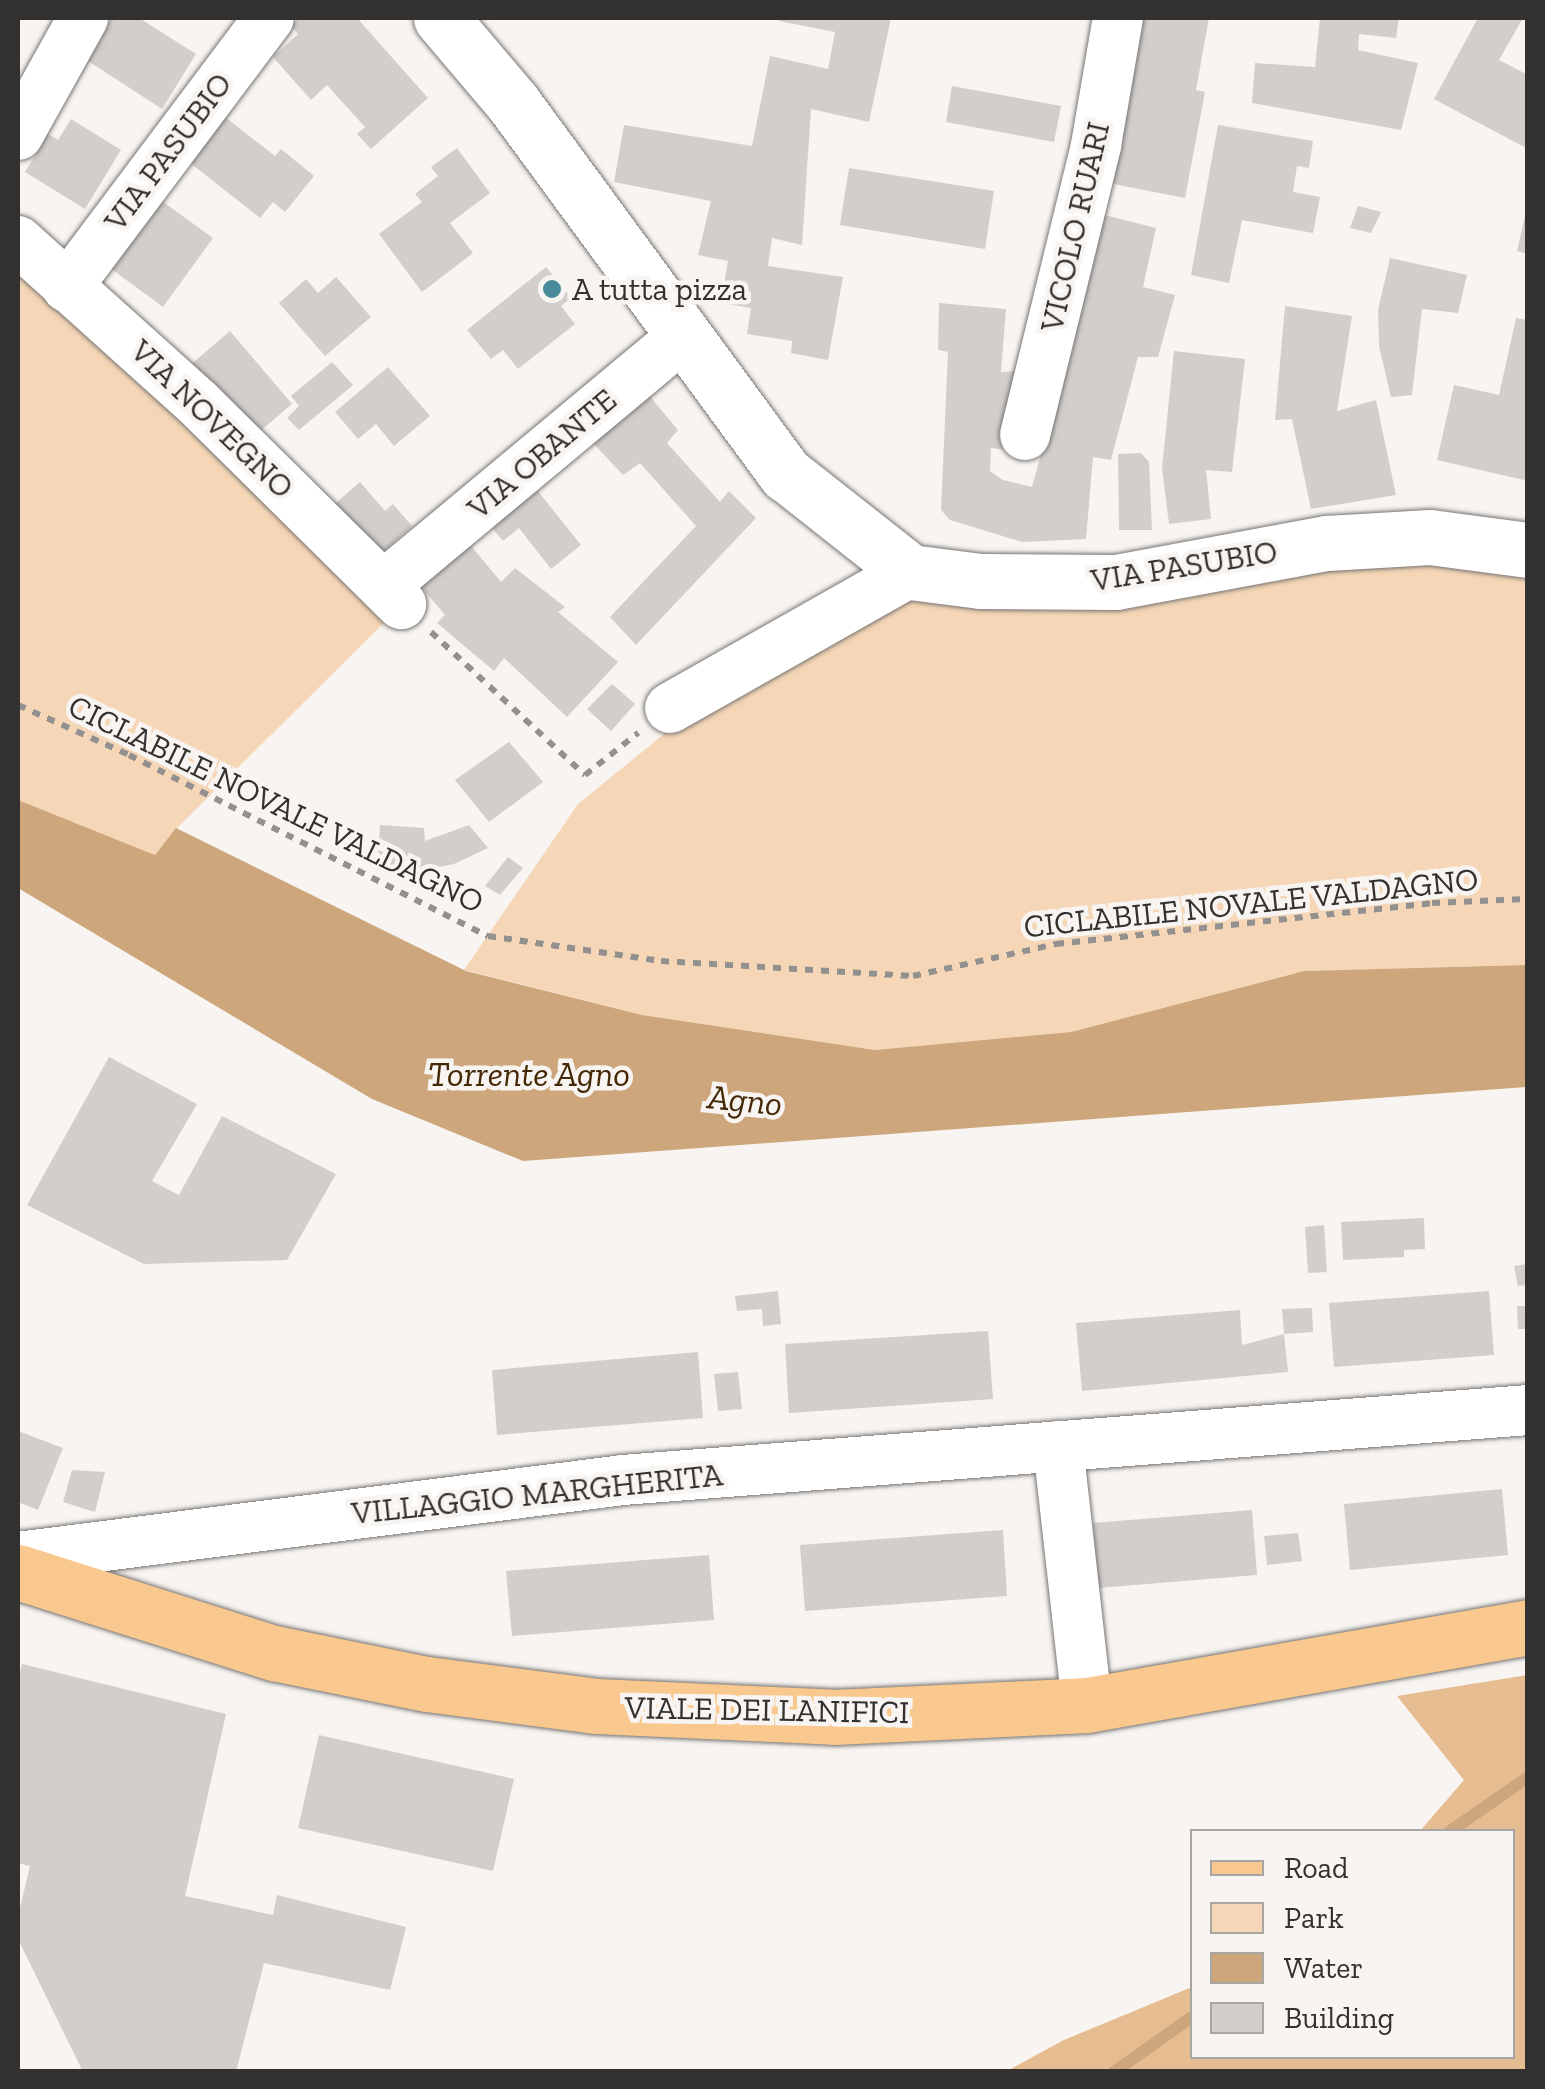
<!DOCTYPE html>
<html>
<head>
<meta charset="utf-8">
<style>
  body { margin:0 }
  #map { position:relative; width:1545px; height:2089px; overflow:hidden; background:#f7f4f1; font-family:"Zilla Slab",serif }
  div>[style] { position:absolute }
  .green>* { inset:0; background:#f5d6b6 }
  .forest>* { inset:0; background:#e6bc91 }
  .water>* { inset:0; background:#cea67b }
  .stream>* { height:12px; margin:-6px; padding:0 6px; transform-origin:6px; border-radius:6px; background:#cea67b }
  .building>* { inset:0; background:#d1cecc }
  .path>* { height:6px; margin-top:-3px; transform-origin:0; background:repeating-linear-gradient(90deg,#93918f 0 8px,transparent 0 16px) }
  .roads { filter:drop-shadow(0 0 2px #787573) drop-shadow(0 0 2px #787573) }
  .street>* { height:50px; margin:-25px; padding:0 25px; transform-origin:25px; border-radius:25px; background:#fff }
  .secondary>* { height:55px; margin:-27.5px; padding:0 27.5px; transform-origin:27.5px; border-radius:27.5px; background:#fff }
  .primary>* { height:55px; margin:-27.5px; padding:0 27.5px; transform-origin:27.5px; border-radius:27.5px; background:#f8c88e }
  .dots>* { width:28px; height:28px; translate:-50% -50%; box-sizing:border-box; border:5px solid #f7f4f1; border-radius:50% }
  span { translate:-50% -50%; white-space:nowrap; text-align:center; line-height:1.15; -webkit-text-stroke:9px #f7f4f1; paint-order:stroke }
  .street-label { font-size:32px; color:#323130 }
  .poi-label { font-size:32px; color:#323130 }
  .left { translate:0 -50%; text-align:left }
  .water-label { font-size:35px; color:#452906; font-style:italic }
  .frame { position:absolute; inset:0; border:20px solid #323130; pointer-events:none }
  .legend { position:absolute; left:1190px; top:1829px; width:325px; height:230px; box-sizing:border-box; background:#f7f4f1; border:2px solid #a8a6a4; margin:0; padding:12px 18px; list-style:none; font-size:30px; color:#323130 }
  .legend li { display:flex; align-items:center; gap:20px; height:50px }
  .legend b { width:50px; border:2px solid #a8a6a4 }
</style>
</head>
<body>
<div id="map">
  <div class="green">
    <div style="clip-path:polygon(18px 233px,395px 612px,177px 828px,155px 855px,18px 800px)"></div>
    <div style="clip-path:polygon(893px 548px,1008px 584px,1527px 550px,1527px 965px,1304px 971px,1071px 1032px,875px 1050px,642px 1015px,464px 970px,578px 804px)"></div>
  </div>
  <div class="forest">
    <div style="clip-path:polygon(1527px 1675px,1527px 2071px,1007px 2071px,1064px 2040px,1192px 1987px,1192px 2056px,1512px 2056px,1512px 1832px,1420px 1831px,1464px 1780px,1397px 1696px)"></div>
  </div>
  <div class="water">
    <div style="clip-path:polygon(18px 800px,155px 855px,176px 828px,466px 971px,642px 1015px,875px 1050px,1071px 1032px,1304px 971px,1527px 965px,1527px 1087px,523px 1161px,372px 1099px,18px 888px)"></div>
  </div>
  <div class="stream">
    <div style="left:1449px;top:1832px;width:96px;rotate:-34.8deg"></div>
    <div style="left:1114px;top:2072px;width:95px;rotate:-35.2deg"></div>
  </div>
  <div class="building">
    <div style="clip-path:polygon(112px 18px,139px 18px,196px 54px,162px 109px,85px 59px)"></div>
    <div style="clip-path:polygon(300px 18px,357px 18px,428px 98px,371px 149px,357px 134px,365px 127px,327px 85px,311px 100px,273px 57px,298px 34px,291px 26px)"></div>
    <div style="clip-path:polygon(779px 18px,891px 18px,869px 122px,811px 109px,802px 245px,772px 238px,768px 266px,843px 277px,828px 360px,791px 353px,792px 341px,747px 334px,751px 308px,721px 303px,728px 261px,698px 255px,711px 201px,614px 182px,624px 125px,752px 146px,770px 56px,828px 69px,835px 32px,779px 21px)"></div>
    <div style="clip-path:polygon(1133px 18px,1209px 18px,1196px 90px,1205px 92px,1185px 198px,1103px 182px)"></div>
    <div style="clip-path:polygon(1320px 18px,1399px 18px,1396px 38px,1359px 34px,1358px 50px,1418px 63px,1401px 130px,1252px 103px,1255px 63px,1315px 67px)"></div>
    <div style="clip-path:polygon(1478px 18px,1523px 18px,1499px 60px,1528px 75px,1528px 149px,1434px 99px)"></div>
    <div style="clip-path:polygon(952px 86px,1061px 106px,1054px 142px,946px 122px)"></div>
    <div style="clip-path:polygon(225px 117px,275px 156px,281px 149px,314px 176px,285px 212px,273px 202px,260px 218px,189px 162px)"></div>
    <div style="clip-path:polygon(71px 119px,121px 150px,85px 209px,25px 172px,48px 134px,58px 140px)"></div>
    <div style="clip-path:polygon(1218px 125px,1313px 141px,1309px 168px,1297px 166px,1293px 192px,1320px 197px,1313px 233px,1242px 220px,1229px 283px,1191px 275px)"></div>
    <div style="clip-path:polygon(457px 148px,490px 193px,450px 223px,473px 253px,422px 292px,379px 234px,422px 202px,415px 194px,438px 176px,431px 167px)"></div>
    <div style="clip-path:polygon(849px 168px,994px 191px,985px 249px,840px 225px)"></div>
    <div style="clip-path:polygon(159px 199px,213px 238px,163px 307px,110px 268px)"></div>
    <div style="clip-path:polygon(1358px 206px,1381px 212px,1371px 233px,1350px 228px)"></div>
    <div style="clip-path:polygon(1526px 211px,1528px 211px,1528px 254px,1517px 251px)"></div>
    <div style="clip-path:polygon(1097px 213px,1156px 228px,1143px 287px,1175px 295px,1158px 357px,1138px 357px,1111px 460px,1093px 457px,1086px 539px,1022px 542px,950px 520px,941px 510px,948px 352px,938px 350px,939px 303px,1006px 309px,1001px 372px,1018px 371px,1015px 451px,991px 448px,990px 471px,1003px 480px,1032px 487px,1082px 304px)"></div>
    <div style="clip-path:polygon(1390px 258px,1467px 275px,1458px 313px,1422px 309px,1412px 395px,1391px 397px,1379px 346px,1378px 310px)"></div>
    <div style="clip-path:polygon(546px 267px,571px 298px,561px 306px,575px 324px,518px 369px,503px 350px,491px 359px,467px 330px)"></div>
    <div style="clip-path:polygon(336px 277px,371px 317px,325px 356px,279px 303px,306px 279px,318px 293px)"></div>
    <div style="clip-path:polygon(1285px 306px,1352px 316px,1337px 411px,1376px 400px,1396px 495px,1311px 509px,1292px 419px,1275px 420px)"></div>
    <div style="clip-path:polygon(1516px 318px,1528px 320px,1528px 481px,1437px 460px,1454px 385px,1499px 395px)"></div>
    <div style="clip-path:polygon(230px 331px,292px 404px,251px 439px,188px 367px)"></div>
    <div style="clip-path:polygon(1174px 351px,1245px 359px,1232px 472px,1206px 470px,1211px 519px,1169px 524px,1162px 468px)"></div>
    <div style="clip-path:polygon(332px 362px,353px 385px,299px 430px,287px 418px,299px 406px,291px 396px)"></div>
    <div style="clip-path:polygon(388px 367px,430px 416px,394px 446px,376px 424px,358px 439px,335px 412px)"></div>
    <div style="clip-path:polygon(637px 381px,678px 430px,667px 443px,720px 502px,729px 491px,756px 518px,636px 645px,610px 617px,696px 526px,640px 463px,623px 475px,579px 428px)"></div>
    <div style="clip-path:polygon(1141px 453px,1149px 462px,1152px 530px,1119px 530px,1118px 454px)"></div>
    <div style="clip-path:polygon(529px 480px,581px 545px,551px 569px,519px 528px,503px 541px,483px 517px)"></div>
    <div style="clip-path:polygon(360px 482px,385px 511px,393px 504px,412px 526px,374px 560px,330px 508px)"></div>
    <div style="clip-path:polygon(463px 536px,501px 582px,515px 568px,565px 607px,558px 612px,618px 662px,567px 717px,504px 658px,494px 671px,437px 623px,445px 615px,412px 576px)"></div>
    <div style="clip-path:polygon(612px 684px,635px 704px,611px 731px,587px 709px)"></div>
    <div style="clip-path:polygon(509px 742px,543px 782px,489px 822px,455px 780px)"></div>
    <div style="clip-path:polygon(380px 825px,424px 828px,425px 841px,469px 825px,488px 848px,454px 864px,423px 870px,377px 871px)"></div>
    <div style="clip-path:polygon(508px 857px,523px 868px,500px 895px,485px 886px)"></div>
    <div style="clip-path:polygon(109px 1057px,197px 1104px,152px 1181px,179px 1195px,222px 1116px,336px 1174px,287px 1260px,144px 1264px,27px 1205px)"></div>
    <div style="clip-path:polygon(1424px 1218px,1425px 1249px,1404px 1250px,1404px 1257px,1343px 1260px,1341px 1222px)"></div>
    <div style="clip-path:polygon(1324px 1225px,1327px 1272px,1308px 1273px,1305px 1227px)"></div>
    <div style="clip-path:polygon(1528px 1264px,1528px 1285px,1518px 1286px,1514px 1266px)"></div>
    <div style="clip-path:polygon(778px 1291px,781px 1324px,763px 1326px,762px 1309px,737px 1311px,735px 1296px)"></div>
    <div style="clip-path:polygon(1489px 1291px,1494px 1355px,1334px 1367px,1329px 1303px)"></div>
    <div style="clip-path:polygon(1517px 1306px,1528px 1306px,1528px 1329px,1518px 1329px)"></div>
    <div style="clip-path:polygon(1312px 1308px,1313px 1332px,1284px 1334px,1282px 1309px)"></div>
    <div style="clip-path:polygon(1240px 1310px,1242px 1345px,1284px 1334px,1288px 1372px,1082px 1391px,1076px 1323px)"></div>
    <div style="clip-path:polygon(988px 1331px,993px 1399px,789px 1413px,785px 1344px)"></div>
    <div style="clip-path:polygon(698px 1352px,703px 1418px,497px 1435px,492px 1370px)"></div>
    <div style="clip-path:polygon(738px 1372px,742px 1409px,718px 1411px,714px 1374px)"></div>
    <div style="clip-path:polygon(18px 1431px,63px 1448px,38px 1510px,18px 1502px)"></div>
    <div style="clip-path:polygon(72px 1470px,105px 1472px,95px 1512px,63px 1502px)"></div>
    <div style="clip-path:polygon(1502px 1489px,1508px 1555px,1350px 1570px,1344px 1504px)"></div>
    <div style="clip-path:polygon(1252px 1510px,1257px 1575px,1098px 1588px,1093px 1523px)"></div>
    <div style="clip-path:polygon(1003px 1530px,1007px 1596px,805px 1611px,800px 1545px)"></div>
    <div style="clip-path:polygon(1298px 1533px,1302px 1561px,1267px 1565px,1264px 1536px)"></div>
    <div style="clip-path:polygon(709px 1555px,714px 1620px,512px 1636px,506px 1571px)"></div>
    <div style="clip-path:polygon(22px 1664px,226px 1714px,185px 1896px,273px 1915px,277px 1895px,406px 1927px,390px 1990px,264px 1963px,236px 2072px,83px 2072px,18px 1939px,18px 1916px,30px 1866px,18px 1863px,18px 1681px)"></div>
    <div style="clip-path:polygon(319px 1735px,514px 1779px,493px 1871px,298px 1828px)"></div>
  </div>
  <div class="path">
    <div style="left:431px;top:632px;width:210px;rotate:42.9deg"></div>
    <div style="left:585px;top:775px;width:68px;rotate:-38.4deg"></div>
    <div style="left:18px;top:705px;width:122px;rotate:24.2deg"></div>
    <div style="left:129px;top:755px;width:402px;rotate:26.8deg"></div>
    <div style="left:488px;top:936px;width:175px;rotate:8.2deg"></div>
    <div style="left:661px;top:961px;width:252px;rotate:3.4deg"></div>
    <div style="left:913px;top:976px;width:147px;rotate:-12.6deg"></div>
    <div style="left:1056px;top:944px;width:378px;rotate:-6.2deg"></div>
    <div style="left:1432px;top:903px;width:96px;rotate:-2.4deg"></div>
  </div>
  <div class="roads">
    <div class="street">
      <div style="left:18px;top:135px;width:134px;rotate:-60.9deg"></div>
      <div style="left:18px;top:241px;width:242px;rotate:42deg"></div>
      <div style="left:198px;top:403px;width:286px;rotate:44.7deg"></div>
      <div style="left:67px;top:287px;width:336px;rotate:-53.1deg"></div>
      <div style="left:1025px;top:435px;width:299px;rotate:-76.2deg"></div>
      <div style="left:1096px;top:145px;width:129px;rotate:-80.2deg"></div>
      <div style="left:400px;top:572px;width:370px;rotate:-39.8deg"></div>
      <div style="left:670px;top:708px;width:276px;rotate:-29.5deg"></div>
      <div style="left:1058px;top:1446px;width:261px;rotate:83.6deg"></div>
      <div style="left:18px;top:1557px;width:610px;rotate:-7.25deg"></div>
      <div style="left:623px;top:1480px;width:908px;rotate:-4.42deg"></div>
    </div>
    <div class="secondary">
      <div style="left:441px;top:18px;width:111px;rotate:49.7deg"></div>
      <div style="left:513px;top:103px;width:461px;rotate:53.7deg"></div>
      <div style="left:786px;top:474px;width:158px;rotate:38.3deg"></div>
      <div style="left:910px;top:572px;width:71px;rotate:7.3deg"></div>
      <div style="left:980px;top:581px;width:136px;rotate:0.4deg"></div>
      <div style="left:1116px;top:582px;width:215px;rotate:-10.5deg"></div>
      <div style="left:1327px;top:543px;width:103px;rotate:-3.3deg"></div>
      <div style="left:1430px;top:537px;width:99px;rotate:7.6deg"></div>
    </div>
    <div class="primary">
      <div style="left:18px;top:1572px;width:269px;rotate:17.6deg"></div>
      <div style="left:274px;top:1653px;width:156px;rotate:11.5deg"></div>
      <div style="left:427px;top:1684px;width:170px;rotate:7.4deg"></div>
      <div style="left:596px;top:1706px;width:238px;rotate:2.6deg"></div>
      <div style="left:834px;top:1717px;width:253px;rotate:-2.7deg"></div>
      <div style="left:1087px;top:1705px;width:448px;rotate:-10deg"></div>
    </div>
  </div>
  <div class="dots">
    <div style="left:552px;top:289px;background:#488a9b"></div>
  </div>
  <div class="street-label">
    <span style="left:168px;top:152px;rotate:-53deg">VIA PASUBIO</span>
    <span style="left:1075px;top:227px;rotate:-77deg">VICOLO RUARI</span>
    <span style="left:212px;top:419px;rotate:44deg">VIA NOVEGNO</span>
    <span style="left:542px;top:454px;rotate:-40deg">VIA OBANTE</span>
    <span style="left:1184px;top:566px;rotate:-9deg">VIA PASUBIO</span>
    <span style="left:276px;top:804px;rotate:26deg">CICLABILE NOVALE VALDAGNO</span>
    <span style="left:1251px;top:903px;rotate:-6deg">CICLABILE NOVALE VALDAGNO</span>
    <span style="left:537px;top:1494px;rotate:-6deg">VILLAGGIO MARGHERITA</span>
    <span style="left:767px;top:1710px;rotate:1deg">VIALE DEI LANIFICI</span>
  </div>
  <div class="poi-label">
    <span class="left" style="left:572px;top:289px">A tutta pizza</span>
  </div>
  <div class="water-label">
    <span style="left:529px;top:1074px">Torrente Agno</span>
    <span style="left:745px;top:1100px;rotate:6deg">Agno</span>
  </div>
  <div class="frame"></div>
  <ul class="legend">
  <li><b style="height:12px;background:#f8c88e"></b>Road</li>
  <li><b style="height:28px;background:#f5d6b6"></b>Park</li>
  <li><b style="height:28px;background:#cea67b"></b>Water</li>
  <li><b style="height:28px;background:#d1cecc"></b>Building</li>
  </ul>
</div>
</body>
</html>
